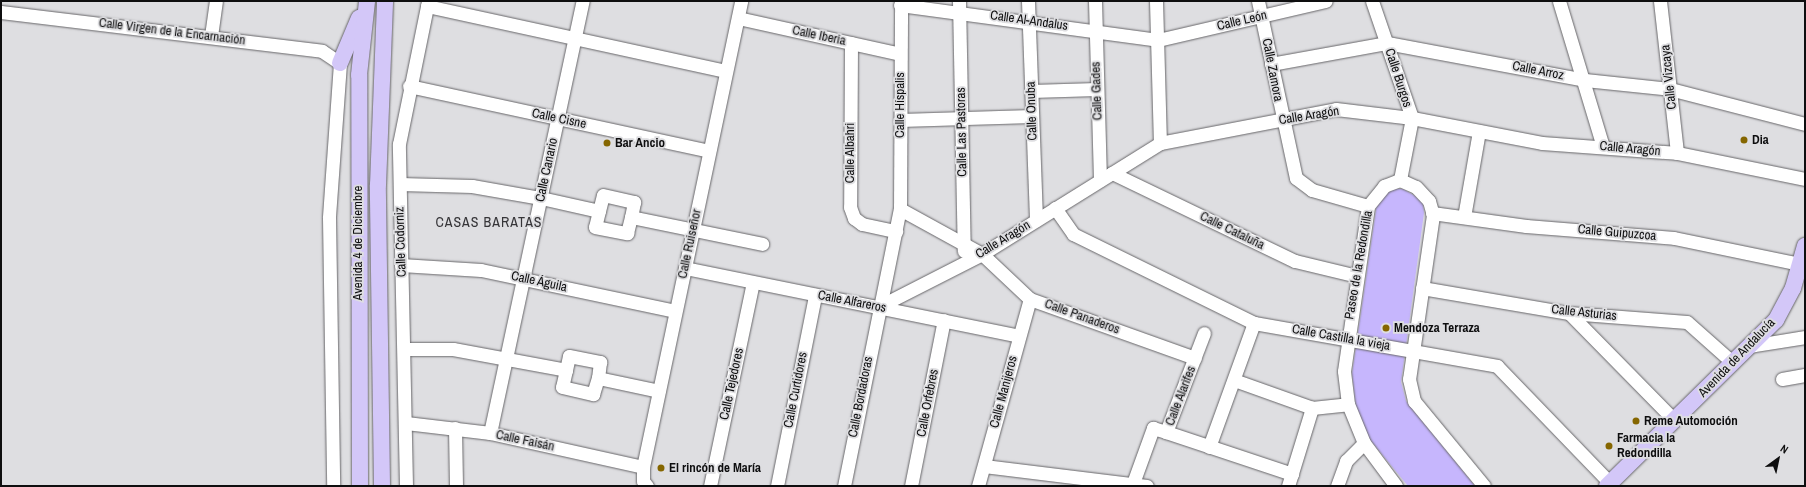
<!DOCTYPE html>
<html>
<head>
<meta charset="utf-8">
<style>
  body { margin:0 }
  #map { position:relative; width:1806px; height:487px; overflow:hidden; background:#dedee1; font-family:"Archivo Narrow",sans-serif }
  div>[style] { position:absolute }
  .green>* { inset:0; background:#c6b6fd }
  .roads { filter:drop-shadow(0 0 1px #676669) drop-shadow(0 0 1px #676669) }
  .minor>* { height:13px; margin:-6.5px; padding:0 6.5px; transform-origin:6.5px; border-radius:6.5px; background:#fff }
  .major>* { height:16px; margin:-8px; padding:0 8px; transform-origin:8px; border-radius:8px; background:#d3c7f8 }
  .dots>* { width:11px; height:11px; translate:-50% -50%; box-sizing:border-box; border:2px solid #dedee1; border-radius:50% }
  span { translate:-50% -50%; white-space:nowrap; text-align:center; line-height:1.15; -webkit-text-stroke:3.5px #dedee1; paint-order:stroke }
  .street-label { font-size:13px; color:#0e0e0f }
  .poi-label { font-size:13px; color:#0e0e0f; font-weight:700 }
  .left { translate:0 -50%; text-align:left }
  .neighbourhood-label { font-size:14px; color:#363538; letter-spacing:1px }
  .frame { position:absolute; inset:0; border:2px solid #0e0e0f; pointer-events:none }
  .north { position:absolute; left:1758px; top:439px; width:40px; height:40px; -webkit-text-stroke:3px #dedee1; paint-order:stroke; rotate:33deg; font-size:11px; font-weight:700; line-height:16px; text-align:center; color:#0e0e0f }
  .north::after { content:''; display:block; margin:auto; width:14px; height:18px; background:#0e0e0f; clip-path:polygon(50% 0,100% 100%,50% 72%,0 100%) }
</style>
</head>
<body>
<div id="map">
  <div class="green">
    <div style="clip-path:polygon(1391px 189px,1403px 189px,1415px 196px,1423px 204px,1424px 213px,1401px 382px,1406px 401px,1475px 486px,1408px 486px,1366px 435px,1356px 407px,1352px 374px,1377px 203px)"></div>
  </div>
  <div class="roads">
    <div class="minor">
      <div style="left:959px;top:1px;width:250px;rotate:88.9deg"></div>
      <div style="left:1028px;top:1px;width:219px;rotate:87.9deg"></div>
      <div style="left:1095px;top:1px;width:179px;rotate:88.4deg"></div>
      <div style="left:1156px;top:1px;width:142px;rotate:88.4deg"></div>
      <div style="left:1258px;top:1px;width:181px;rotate:77.9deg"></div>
      <div style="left:1296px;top:178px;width:20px;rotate:37deg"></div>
      <div style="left:1312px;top:190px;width:58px;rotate:15.9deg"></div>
      <div style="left:1372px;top:1px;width:124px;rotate:71.1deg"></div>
      <div style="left:1412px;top:118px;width:63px;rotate:101deg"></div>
      <div style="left:1559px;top:1px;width:152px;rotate:73.2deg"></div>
      <div style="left:1660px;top:1px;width:153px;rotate:83.6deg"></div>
      <div style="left:900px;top:5px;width:260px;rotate:7.7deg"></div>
      <div style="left:1158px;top:40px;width:172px;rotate:-13.1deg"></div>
      <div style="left:427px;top:6px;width:305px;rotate:12.3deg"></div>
      <div style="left:1px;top:12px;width:323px;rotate:6.9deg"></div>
      <div style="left:322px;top:51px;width:22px;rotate:34deg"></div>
      <div style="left:340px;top:63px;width:155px;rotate:94.1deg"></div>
      <div style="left:329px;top:218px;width:268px;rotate:89.1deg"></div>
      <div style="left:738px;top:18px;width:166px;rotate:12.5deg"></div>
      <div style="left:211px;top:36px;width:35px;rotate:-82deg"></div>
      <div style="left:851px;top:43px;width:164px;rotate:90.3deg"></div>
      <div style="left:850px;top:207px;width:12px;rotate:70deg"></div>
      <div style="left:854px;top:218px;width:10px;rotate:37deg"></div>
      <div style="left:862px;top:224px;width:35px;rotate:12deg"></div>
      <div style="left:1271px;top:64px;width:118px;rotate:-10.3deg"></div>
      <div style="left:1387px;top:43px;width:201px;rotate:10.6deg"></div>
      <div style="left:1585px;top:80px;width:85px;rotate:6deg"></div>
      <div style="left:1670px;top:89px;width:139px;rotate:14.5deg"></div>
      <div style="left:409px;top:86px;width:307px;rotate:12.2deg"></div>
      <div style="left:1031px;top:91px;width:66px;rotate:-1.7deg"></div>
      <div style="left:900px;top:120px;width:132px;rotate:-1.7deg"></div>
      <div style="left:1112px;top:173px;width:203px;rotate:25.7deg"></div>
      <div style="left:1295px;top:261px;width:64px;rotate:13.6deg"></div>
      <div style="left:400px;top:184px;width:72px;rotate:1.6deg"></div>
      <div style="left:472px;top:186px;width:70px;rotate:9.9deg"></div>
      <div style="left:541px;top:198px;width:59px;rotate:12.6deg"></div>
      <div style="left:599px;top:211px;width:16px;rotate:104deg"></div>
      <div style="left:595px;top:227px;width:33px;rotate:11deg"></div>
      <div style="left:627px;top:233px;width:16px;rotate:-76deg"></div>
      <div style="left:1055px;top:208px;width:32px;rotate:55deg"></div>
      <div style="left:1073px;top:234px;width:202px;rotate:26.2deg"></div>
      <div style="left:1254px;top:323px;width:247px;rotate:10deg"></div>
      <div style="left:1497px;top:366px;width:163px;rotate:46deg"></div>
      <div style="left:900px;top:209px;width:94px;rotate:28.8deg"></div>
      <div style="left:982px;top:254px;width:66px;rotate:43.2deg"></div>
      <div style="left:1030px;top:299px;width:175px;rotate:19.7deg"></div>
      <div style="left:599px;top:211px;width:16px;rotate:-76deg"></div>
      <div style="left:603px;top:195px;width:32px;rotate:13deg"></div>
      <div style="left:634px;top:202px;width:15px;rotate:101deg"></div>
      <div style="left:631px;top:217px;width:134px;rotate:11.6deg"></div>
      <div style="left:1432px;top:213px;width:95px;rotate:7.9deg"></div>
      <div style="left:1526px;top:226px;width:148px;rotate:4.6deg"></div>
      <div style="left:1674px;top:238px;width:129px;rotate:11.7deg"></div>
      <div style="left:1464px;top:217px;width:87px;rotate:-80.1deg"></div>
      <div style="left:401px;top:265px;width:80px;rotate:3.6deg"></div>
      <div style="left:481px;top:270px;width:198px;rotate:11.9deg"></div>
      <div style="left:685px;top:268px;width:341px;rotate:11.5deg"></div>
      <div style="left:1422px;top:288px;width:149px;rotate:9.7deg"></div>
      <div style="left:1569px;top:313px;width:118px;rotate:4.4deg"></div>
      <div style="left:1687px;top:322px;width:60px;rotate:41.6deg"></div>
      <div style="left:878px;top:307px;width:117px;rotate:-27deg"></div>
      <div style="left:982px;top:254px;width:210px;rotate:-31.9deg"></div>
      <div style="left:1160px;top:143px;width:179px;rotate:-10.9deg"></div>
      <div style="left:1336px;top:109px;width:77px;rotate:6.8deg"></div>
      <div style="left:1412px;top:118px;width:132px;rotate:10.9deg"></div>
      <div style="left:1542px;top:143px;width:135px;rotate:4.2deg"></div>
      <div style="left:1677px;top:153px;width:131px;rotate:11.5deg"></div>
      <div style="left:1569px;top:313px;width:150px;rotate:45.5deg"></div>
      <div style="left:1749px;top:346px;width:57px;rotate:-9.1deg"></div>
      <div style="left:405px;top:349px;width:48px"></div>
      <div style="left:453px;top:349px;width:115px;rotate:10.5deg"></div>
      <div style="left:566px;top:370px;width:17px;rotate:103deg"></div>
      <div style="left:562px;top:387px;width:32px;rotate:13deg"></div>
      <div style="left:593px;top:394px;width:17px;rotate:-73deg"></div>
      <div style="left:566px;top:370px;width:14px;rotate:-78deg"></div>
      <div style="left:569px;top:356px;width:32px;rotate:11deg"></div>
      <div style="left:600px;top:362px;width:16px;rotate:97deg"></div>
      <div style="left:598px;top:378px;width:62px;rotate:12deg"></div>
      <div style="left:1782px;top:379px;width:23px;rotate:-10deg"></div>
      <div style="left:1234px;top:380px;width:83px;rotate:19.7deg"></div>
      <div style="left:1312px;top:408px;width:36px;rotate:-6deg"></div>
      <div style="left:406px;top:423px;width:85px;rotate:6.8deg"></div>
      <div style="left:490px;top:433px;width:157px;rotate:12.5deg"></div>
      <div style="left:455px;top:428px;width:58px;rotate:89deg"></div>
      <div style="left:1166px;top:432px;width:133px;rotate:18.4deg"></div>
      <div style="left:490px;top:433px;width:442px;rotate:-77.9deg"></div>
      <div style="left:1209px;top:447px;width:132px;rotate:-70.1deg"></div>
      <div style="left:984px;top:466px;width:164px;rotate:7deg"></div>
      <div style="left:406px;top:486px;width:342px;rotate:-91.2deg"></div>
      <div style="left:399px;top:144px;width:146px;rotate:-78.5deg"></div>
      <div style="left:647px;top:486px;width:6px;rotate:-129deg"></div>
      <div style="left:643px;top:481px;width:14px;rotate:-90deg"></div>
      <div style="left:643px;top:467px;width:476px;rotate:-78.1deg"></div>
      <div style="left:710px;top:486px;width:208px;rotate:-78.1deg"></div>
      <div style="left:777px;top:486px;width:195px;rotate:-78.7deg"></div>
      <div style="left:844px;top:486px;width:283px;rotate:-78.6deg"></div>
      <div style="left:900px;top:209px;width:208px;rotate:-89.7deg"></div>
      <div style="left:911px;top:486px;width:169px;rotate:-78.8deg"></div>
      <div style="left:978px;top:486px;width:194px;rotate:-74.5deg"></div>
      <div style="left:1132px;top:486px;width:62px;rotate:-70.1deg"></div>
      <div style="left:1153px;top:428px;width:14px;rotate:17deg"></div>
      <div style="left:1166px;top:432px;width:106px;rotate:-69deg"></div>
      <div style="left:1288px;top:486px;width:82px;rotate:-72.9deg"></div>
      <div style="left:1337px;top:486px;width:27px;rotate:-70deg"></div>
      <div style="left:1346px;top:461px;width:25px;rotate:-45deg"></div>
      <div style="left:1396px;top:486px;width:54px;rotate:-126.7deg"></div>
      <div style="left:1364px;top:443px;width:42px;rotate:-112.3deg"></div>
      <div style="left:1348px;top:404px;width:33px;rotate:-97deg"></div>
      <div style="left:1344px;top:371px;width:167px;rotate:-81.7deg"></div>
      <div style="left:1368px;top:206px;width:26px;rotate:-51deg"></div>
      <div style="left:1384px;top:186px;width:17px;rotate:-21deg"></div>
      <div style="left:1400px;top:180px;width:17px;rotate:24deg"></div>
      <div style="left:1416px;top:187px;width:19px;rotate:47deg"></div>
      <div style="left:1429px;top:201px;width:15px;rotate:74deg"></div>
      <div style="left:1433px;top:215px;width:166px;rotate:98.3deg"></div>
      <div style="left:1409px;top:379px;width:23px;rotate:77deg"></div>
      <div style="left:1414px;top:401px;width:110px;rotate:50.5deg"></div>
    </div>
    <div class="major">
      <div style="left:340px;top:63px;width:49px;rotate:-67.1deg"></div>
      <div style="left:360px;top:486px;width:411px;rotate:-90.1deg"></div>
      <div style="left:359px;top:75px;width:74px;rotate:-83.8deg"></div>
      <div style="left:382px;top:486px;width:301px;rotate:-90.8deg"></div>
      <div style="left:378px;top:185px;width:184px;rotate:-87.8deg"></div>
      <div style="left:1607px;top:486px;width:237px;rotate:-44.5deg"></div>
      <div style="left:1776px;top:320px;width:36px;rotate:-62deg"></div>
      <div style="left:1793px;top:288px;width:44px;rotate:-74.1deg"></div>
    </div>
  </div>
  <div class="dots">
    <div style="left:1744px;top:140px;background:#856600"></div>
    <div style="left:607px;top:143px;background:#856600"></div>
    <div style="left:1386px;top:328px;background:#856600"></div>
    <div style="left:1636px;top:421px;background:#856600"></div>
    <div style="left:1609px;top:446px;background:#856600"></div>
    <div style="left:661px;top:468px;background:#856600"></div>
  </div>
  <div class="street-label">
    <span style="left:1029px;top:21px;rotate:8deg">Calle Al-Andalus</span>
    <span style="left:1242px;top:21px;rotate:-13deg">Calle León</span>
    <span style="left:172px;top:32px;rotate:7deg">Calle Virgen de la Encarnación</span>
    <span style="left:819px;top:36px;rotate:12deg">Calle Iberia</span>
    <span style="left:1272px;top:70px;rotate:79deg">Calle Zamora</span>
    <span style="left:1538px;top:71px;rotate:11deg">Calle Arroz</span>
    <span style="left:1669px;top:77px;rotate:-96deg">Calle Vizcaya</span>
    <span style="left:1398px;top:78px;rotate:72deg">Calle Burgos</span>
    <span style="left:1097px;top:91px;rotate:-92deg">Calle Gades</span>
    <span style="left:900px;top:105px;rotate:-90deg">Calle Híspalis</span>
    <span style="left:1032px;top:111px;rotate:-92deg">Calle Onuba</span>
    <span style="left:1309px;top:116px;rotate:-9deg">Calle Aragón</span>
    <span style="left:559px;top:119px;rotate:12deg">Calle Cisne</span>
    <span style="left:962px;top:132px;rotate:-91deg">Calle Las Pastoras</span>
    <span style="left:1630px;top:149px;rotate:5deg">Calle Aragón</span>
    <span style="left:850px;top:153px;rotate:-90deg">Calle Albahri</span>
    <span style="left:547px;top:170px;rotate:-78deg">Calle Canario</span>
    <span style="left:1232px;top:231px;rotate:26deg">Calle Cataluña</span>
    <span style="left:1617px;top:233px;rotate:5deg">Calle Guipuzcoa</span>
    <span style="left:1003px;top:240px;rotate:-31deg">Calle Aragón</span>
    <span style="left:401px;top:242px;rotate:-92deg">Calle Codorniz</span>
    <span style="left:358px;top:243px;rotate:-90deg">Avenida 4 de Diciembre</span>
    <span style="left:690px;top:244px;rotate:-78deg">Calle Ruiseñor</span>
    <span style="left:1359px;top:265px;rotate:-80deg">Paseo de la Redondilla</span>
    <span style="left:539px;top:282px;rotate:12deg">Calle Águila</span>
    <span style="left:852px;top:302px;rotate:11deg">Calle Alfareros</span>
    <span style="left:1584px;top:313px;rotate:6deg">Calle Asturias</span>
    <span style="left:1082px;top:317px;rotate:20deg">Calle Panaderos</span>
    <span style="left:1341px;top:338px;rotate:10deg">Calle Castilla la vieja</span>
    <span style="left:1737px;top:358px;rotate:-46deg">Avenida de Andalucía</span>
    <span style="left:732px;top:384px;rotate:-78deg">Calle Tejedores</span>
    <span style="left:796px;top:390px;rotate:-79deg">Calle Curtidores</span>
    <span style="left:1004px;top:392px;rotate:-75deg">Calle Manijeros</span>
    <span style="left:1181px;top:396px;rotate:-69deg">Calle Alarifes</span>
    <span style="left:861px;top:397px;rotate:-79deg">Calle Bordadoras</span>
    <span style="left:928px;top:403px;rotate:-79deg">Calle Orfebres</span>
    <span style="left:525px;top:441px;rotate:12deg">Calle Faisán</span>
  </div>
  <div class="poi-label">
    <span class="left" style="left:1752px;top:140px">Dia</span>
    <span class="left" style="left:615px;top:143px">Bar Ancio</span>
    <span class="left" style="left:1394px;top:328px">Mendoza Terraza</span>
    <span class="left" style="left:1644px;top:421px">Reme Automoción</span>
    <span class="left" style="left:1617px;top:446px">Farmacia la<br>Redondilla</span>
    <span class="left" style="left:669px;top:468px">El rincón de María</span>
  </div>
  <div class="neighbourhood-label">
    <span style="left:489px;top:222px">CASAS BARATAS</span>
  </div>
  <div class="frame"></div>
  <div class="north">N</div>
</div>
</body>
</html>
